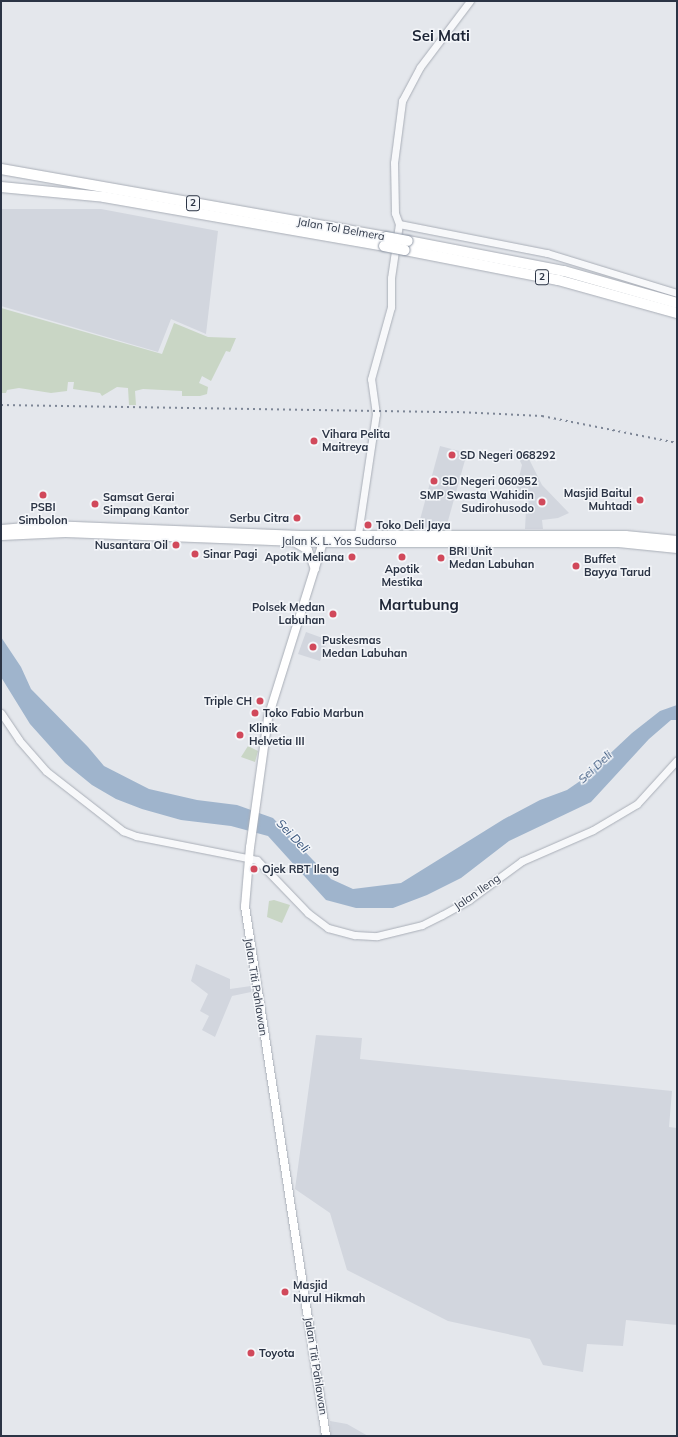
<!DOCTYPE html>
<html>
<head>
<meta charset="utf-8">
<style>
  body { margin:0 }
  #map { position:relative; width:678px; height:1437px; overflow:hidden; background:#e4e7ec; font-family:Mulish,sans-serif }
  div>[style] { position:absolute }
  .built>* { inset:0; background:#d2d6de }
  .green>* { inset:0; background:#c9d6c5 }
  .water>* { inset:0; background:#9fb4cc }
  .roads { filter:drop-shadow(0 0 1px #a9aeb7) drop-shadow(0 0 1px #a9aeb7) }
  .tertiary>* { height:7px; margin:-3.5px; padding:0 3.5px; transform-origin:3.5px; border-radius:3.5px; background:#f7f8fa }
  .primary>* { height:8px; margin:-4px; padding:0 4px; transform-origin:4px; border-radius:4px; background:#fff }
  .trunk>* { height:9px; margin:-4.5px; padding:0 4.5px; transform-origin:4.5px; border-radius:4.5px; background:#fff }
  .motorway>* { height:10px; margin:-5px; padding:0 5px; transform-origin:5px; border-radius:5px; background:#fff }
  .rail>* { height:1.5px; margin-top:-0.75px; transform-origin:0; background:repeating-linear-gradient(90deg,#7d8696 0 2px,transparent 0 6px) }
  .bridges { filter:drop-shadow(0 0 1px #8b94a3) drop-shadow(0 0 1px #8b94a3) }
  .motorway-bridge>* { height:10px; margin:-5px; padding:0 5px; transform-origin:5px; border-radius:5px; background:#fff }
  .dots>* { width:11px; height:11px; translate:-50% -50%; box-sizing:border-box; border:2px solid #f4f6f9; border-radius:50% }
  span { translate:-50% -50%; white-space:nowrap; text-align:center; line-height:1.15; -webkit-text-stroke:3px #f4f6f9; paint-order:stroke }
  .shield-label span { padding:1px 3px; background:#f4f6f9; border:1px solid; border-radius:3px; -webkit-text-stroke-width:0 }
  .shield-label { font-size:10px; color:#2b3445; font-weight:700 }
  .street-label { font-size:11px; color:#2b3445 }
  .poi-label { font-size:11px; color:#2b3445; font-weight:700 }
  .left { translate:0 -50%; text-align:left }
  .right { translate:-100% -50%; text-align:right }
  .water-label { font-size:12px; color:#34527a; font-style:italic }
  .district-label { font-size:15px; color:#1d2536; font-weight:700 }
  .frame { position:absolute; inset:0; border:2px solid #2b3445; pointer-events:none }
</style>
</head>
<body>
<div id="map">
  <div class="built">
    <div style="clip-path:polygon(1px 209px,101px 209px,218px 231px,206px 334px,171px 319px,158px 352px,1px 306px)"></div>
    <div style="clip-path:polygon(440px 446px,467px 453px,446px 528px,418px 527px)"></div>
    <div style="clip-path:polygon(526px 453px,542px 485px,569px 513px,558px 518px,542px 520px,543px 529px,525px 529px,527px 491px,516px 490px,522px 465px,518px 457px)"></div>
    <div style="clip-path:polygon(306px 632px,328px 640px,320px 661px,298px 654px)"></div>
    <div style="clip-path:polygon(196px 964px,230px 979px,230px 989px,251px 986px,251px 992px,232px 996px,215px 1037px,202px 1030px,209px 1016px,200px 1011px,208px 994px,191px 981px)"></div>
    <div style="clip-path:polygon(316px 1035px,362px 1038px,360px 1059px,672px 1091px,669px 1127px,677px 1128px,677px 1325px,626px 1320px,623px 1346px,587px 1344px,583px 1372px,543px 1365px,530px 1339px,448px 1321px,347px 1270px,330px 1213px,295px 1189px)"></div>
    <div style="clip-path:polygon(330px 1421px,347px 1424px,368px 1436px,331px 1436px)"></div>
  </div>
  <div class="green">
    <div style="clip-path:polygon(1px 308px,162px 354px,174px 323px,208px 337px,236px 338px,230px 352px,226px 351px,211px 381px,202px 376px,199px 383px,208px 387px,207px 394px,200px 396px,182px 396px,182px 391px,143px 389px,135px 391px,136px 405px,129px 405px,128px 388px,117px 387px,102px 396px,100px 393px,73px 389px,74px 382px,68px 382px,67px 391px,51px 393px,19px 388px,7px 390px,6px 393px,1px 393px)"></div>
    <div style="clip-path:polygon(248px 746px,258px 751px,255px 762px,241px 757px)"></div>
    <div style="clip-path:polygon(274px 900px,290px 905px,282px 923px,267px 917px,269px 901px)"></div>
  </div>
  <div class="water">
    <div style="clip-path:polygon(1px 637px,21px 667px,31px 689px,88px 747px,104px 766px,149px 789px,197px 800px,237px 805px,273px 818px,331px 879px,353px 889px,401px 883px,504px 819px,540px 800px,567px 790px,583px 779px,632px 733px,660px 711px,677px 705px,677px 720px,671px 720px,649px 739px,591px 802px,509px 841px,461px 878px,427px 895px,393px 908px,356px 908px,326px 900px,268px 836px,231px 826px,181px 820px,142px 809px,116px 799px,92px 785px,65px 763px,30px 724px,1px 677px)"></div>
  </div>
  <div class="roads">
    <div class="tertiary">
      <div style="left:399px;top:224px;width:151px;rotate:11.1deg"></div>
      <div style="left:547px;top:253px;width:136px;rotate:17.1deg"></div>
      <div style="left:358px;top:534px;width:121px;rotate:-81.5deg"></div>
      <div style="left:376px;top:414px;width:35px;rotate:-98deg"></div>
      <div style="left:371px;top:379px;width:75px;rotate:-74.5deg"></div>
      <div style="left:391px;top:307px;width:29px;rotate:-90deg"></div>
      <div style="left:391px;top:278px;width:55px;rotate:-81.6deg"></div>
      <div style="left:399px;top:224px;width:12px;rotate:-110deg"></div>
      <div style="left:395px;top:213px;width:50px;rotate:-91.1deg"></div>
      <div style="left:394px;top:163px;width:63px;rotate:-82.6deg"></div>
      <div style="left:402px;top:101px;width:38px;rotate:-62deg"></div>
      <div style="left:420px;top:67px;width:83px;rotate:-52.9deg"></div>
      <div style="left:1px;top:713px;width:32px;rotate:56deg"></div>
      <div style="left:19px;top:740px;width:41px;rotate:48.9deg"></div>
      <div style="left:46px;top:771px;width:98px;rotate:37.9deg"></div>
      <div style="left:123px;top:831px;width:14px;rotate:21deg"></div>
      <div style="left:136px;top:836px;width:123px;rotate:11.2deg"></div>
      <div style="left:257px;top:860px;width:74px;rotate:46.1deg"></div>
      <div style="left:308px;top:913px;width:25px;rotate:37deg"></div>
      <div style="left:328px;top:928px;width:28px;rotate:15deg"></div>
      <div style="left:355px;top:935px;width:22px;rotate:3deg"></div>
      <div style="left:377px;top:936px;width:46px;rotate:-13.7deg"></div>
      <div style="left:422px;top:925px;width:22px;rotate:-27deg"></div>
      <div style="left:442px;top:915px;width:31px;rotate:-29deg"></div>
      <div style="left:469px;top:900px;width:66px;rotate:-36.3deg"></div>
      <div style="left:522px;top:861px;width:77px;rotate:-23.6deg"></div>
      <div style="left:593px;top:830px;width:51px;rotate:-30.6deg"></div>
      <div style="left:637px;top:804px;width:59px;rotate:-47.7deg"></div>
    </div>
    <div class="primary">
      <div style="left:294px;top:542px;width:16px;rotate:30deg"></div>
      <div style="left:308px;top:550px;width:20px;rotate:70deg"></div>
      <div style="left:323px;top:542px;width:184px;rotate:107.4deg"></div>
      <div style="left:268px;top:718px;width:130px;rotate:97.9deg"></div>
      <div style="left:250px;top:847px;width:59px;rotate:94.8deg"></div>
      <div style="left:245px;top:906px;width:536px;rotate:81.31deg"></div>
    </div>
    <div class="trunk">
      <div style="left:1px;top:529px;width:48px;rotate:-4.8deg"></div>
      <div style="left:49px;top:525px;width:251px;rotate:2.3deg"></div>
      <div style="left:300px;top:535px;width:325px"></div>
      <div style="left:625px;top:535px;width:52px;rotate:5.5deg"></div>
      <div style="left:1px;top:535px;width:64px;rotate:-2.7deg"></div>
      <div style="left:65px;top:532px;width:258px;rotate:2.2deg"></div>
      <div style="left:323px;top:542px;width:295px"></div>
      <div style="left:618px;top:542px;width:59px;rotate:5.8deg"></div>
    </div>
    <div class="motorway">
      <div style="left:1px;top:169px;width:391px;rotate:10deg"></div>
      <div style="left:1px;top:187px;width:103px;rotate:5.5deg"></div>
      <div style="left:104px;top:197px;width:284px;rotate:9.9deg"></div>
      <div style="left:408px;top:241px;width:159px;rotate:10.9deg"></div>
      <div style="left:564px;top:271px;width:117px;rotate:15.8deg"></div>
      <div style="left:405px;top:250px;width:156px;rotate:11.1deg"></div>
      <div style="left:558px;top:280px;width:123px;rotate:15.5deg"></div>
    </div>
  </div>
  <div class="rail">
    <div style="left:1px;top:405px;width:456px;rotate:0.9deg"></div>
    <div style="left:457px;top:412px;width:85px;rotate:2.7deg"></div>
    <div style="left:542px;top:416px;width:138px;rotate:11.3deg"></div>
  </div>
  <div class="bridges">
    <div class="motorway-bridge">
      <div style="left:386px;top:237px;width:22px;rotate:10deg"></div>
      <div style="left:384px;top:246px;width:21px;rotate:11deg"></div>
    </div>
  </div>
  <div class="dots">
    <div style="left:314px;top:441px;background:#d1495b"></div>
    <div style="left:452px;top:455px;background:#d1495b"></div>
    <div style="left:434px;top:481px;background:#d1495b"></div>
    <div style="left:43px;top:495px;background:#d1495b"></div>
    <div style="left:640px;top:500px;background:#d1495b"></div>
    <div style="left:542px;top:502px;background:#d1495b"></div>
    <div style="left:95px;top:504px;background:#d1495b"></div>
    <div style="left:297px;top:518px;background:#d1495b"></div>
    <div style="left:368px;top:525px;background:#d1495b"></div>
    <div style="left:176px;top:545px;background:#d1495b"></div>
    <div style="left:195px;top:554px;background:#d1495b"></div>
    <div style="left:352px;top:557px;background:#d1495b"></div>
    <div style="left:402px;top:557px;background:#d1495b"></div>
    <div style="left:441px;top:558px;background:#d1495b"></div>
    <div style="left:576px;top:566px;background:#d1495b"></div>
    <div style="left:333px;top:614px;background:#d1495b"></div>
    <div style="left:313px;top:647px;background:#d1495b"></div>
    <div style="left:260px;top:701px;background:#d1495b"></div>
    <div style="left:255px;top:713px;background:#d1495b"></div>
    <div style="left:240px;top:735px;background:#d1495b"></div>
    <div style="left:254px;top:869px;background:#d1495b"></div>
    <div style="left:285px;top:1292px;background:#d1495b"></div>
    <div style="left:251px;top:1353px;background:#d1495b"></div>
  </div>
  <div class="shield-label">
    <span style="left:193px;top:203px">2</span>
    <span style="left:542px;top:277px">2</span>
  </div>
  <div class="street-label">
    <span style="left:341px;top:229px;rotate:10deg">Jalan Tol Belmera</span>
    <span style="left:339px;top:541px">Jalan K. L. Yos Sudarso</span>
    <span style="left:477px;top:892px;rotate:-35deg">Jalan Ileng</span>
    <span style="left:256px;top:987px;rotate:81deg">Jalan Titi Pahlawan</span>
    <span style="left:316px;top:1366px;rotate:81deg">Jalan Titi Pahlawan</span>
  </div>
  <div class="poi-label">
    <span class="left" style="left:322px;top:441px">Vihara Pelita<br>Maitreya</span>
    <span class="left" style="left:460px;top:455px">SD Negeri 068292</span>
    <span class="left" style="left:442px;top:481px">SD Negeri 060952</span>
    <span class="right" style="left:632px;top:500px">Masjid Baitul<br>Muhtadi</span>
    <span class="right" style="left:534px;top:502px">SMP Swasta Wahidin<br>Sudirohusodo</span>
    <span class="left" style="left:103px;top:504px">Samsat Gerai<br>Simpang Kantor</span>
    <span style="left:43px;top:514px">PSBI<br>Simbolon</span>
    <span class="right" style="left:289px;top:518px">Serbu Citra</span>
    <span class="left" style="left:376px;top:525px">Toko Deli Jaya</span>
    <span class="right" style="left:168px;top:545px">Nusantara Oil</span>
    <span class="left" style="left:449px;top:558px">BRI Unit<br>Medan Labuhan</span>
    <span class="left" style="left:203px;top:554px">Sinar Pagi</span>
    <span class="right" style="left:344px;top:557px">Apotik Meliana</span>
    <span class="left" style="left:584px;top:566px">Buffet<br>Bayya Tarud</span>
    <span style="left:402px;top:576px">Apotik<br>Mestika</span>
    <span class="right" style="left:325px;top:614px">Polsek Medan<br>Labuhan</span>
    <span class="left" style="left:322px;top:647px">Puskesmas<br>Medan Labuhan</span>
    <span class="right" style="left:252px;top:701px">Triple CH</span>
    <span class="left" style="left:263px;top:713px">Toko Fabio Marbun</span>
    <span class="left" style="left:249px;top:735px">Klinik<br>Helvetia III</span>
    <span class="left" style="left:262px;top:869px">Ojek RBT Ileng</span>
    <span class="left" style="left:293px;top:1292px">Masjid<br>Nurul Hikmah</span>
    <span class="left" style="left:259px;top:1353px">Toyota</span>
  </div>
  <div class="water-label">
    <span style="left:595px;top:767px;rotate:-43deg">Sei Deli</span>
    <span style="left:293px;top:836px;rotate:46deg">Sei Deli</span>
  </div>
  <div class="district-label">
    <span style="left:441px;top:36px">Sei Mati</span>
    <span style="left:419px;top:605px">Martubung</span>
  </div>
  <div class="frame"></div>
</div>
</body>
</html>
